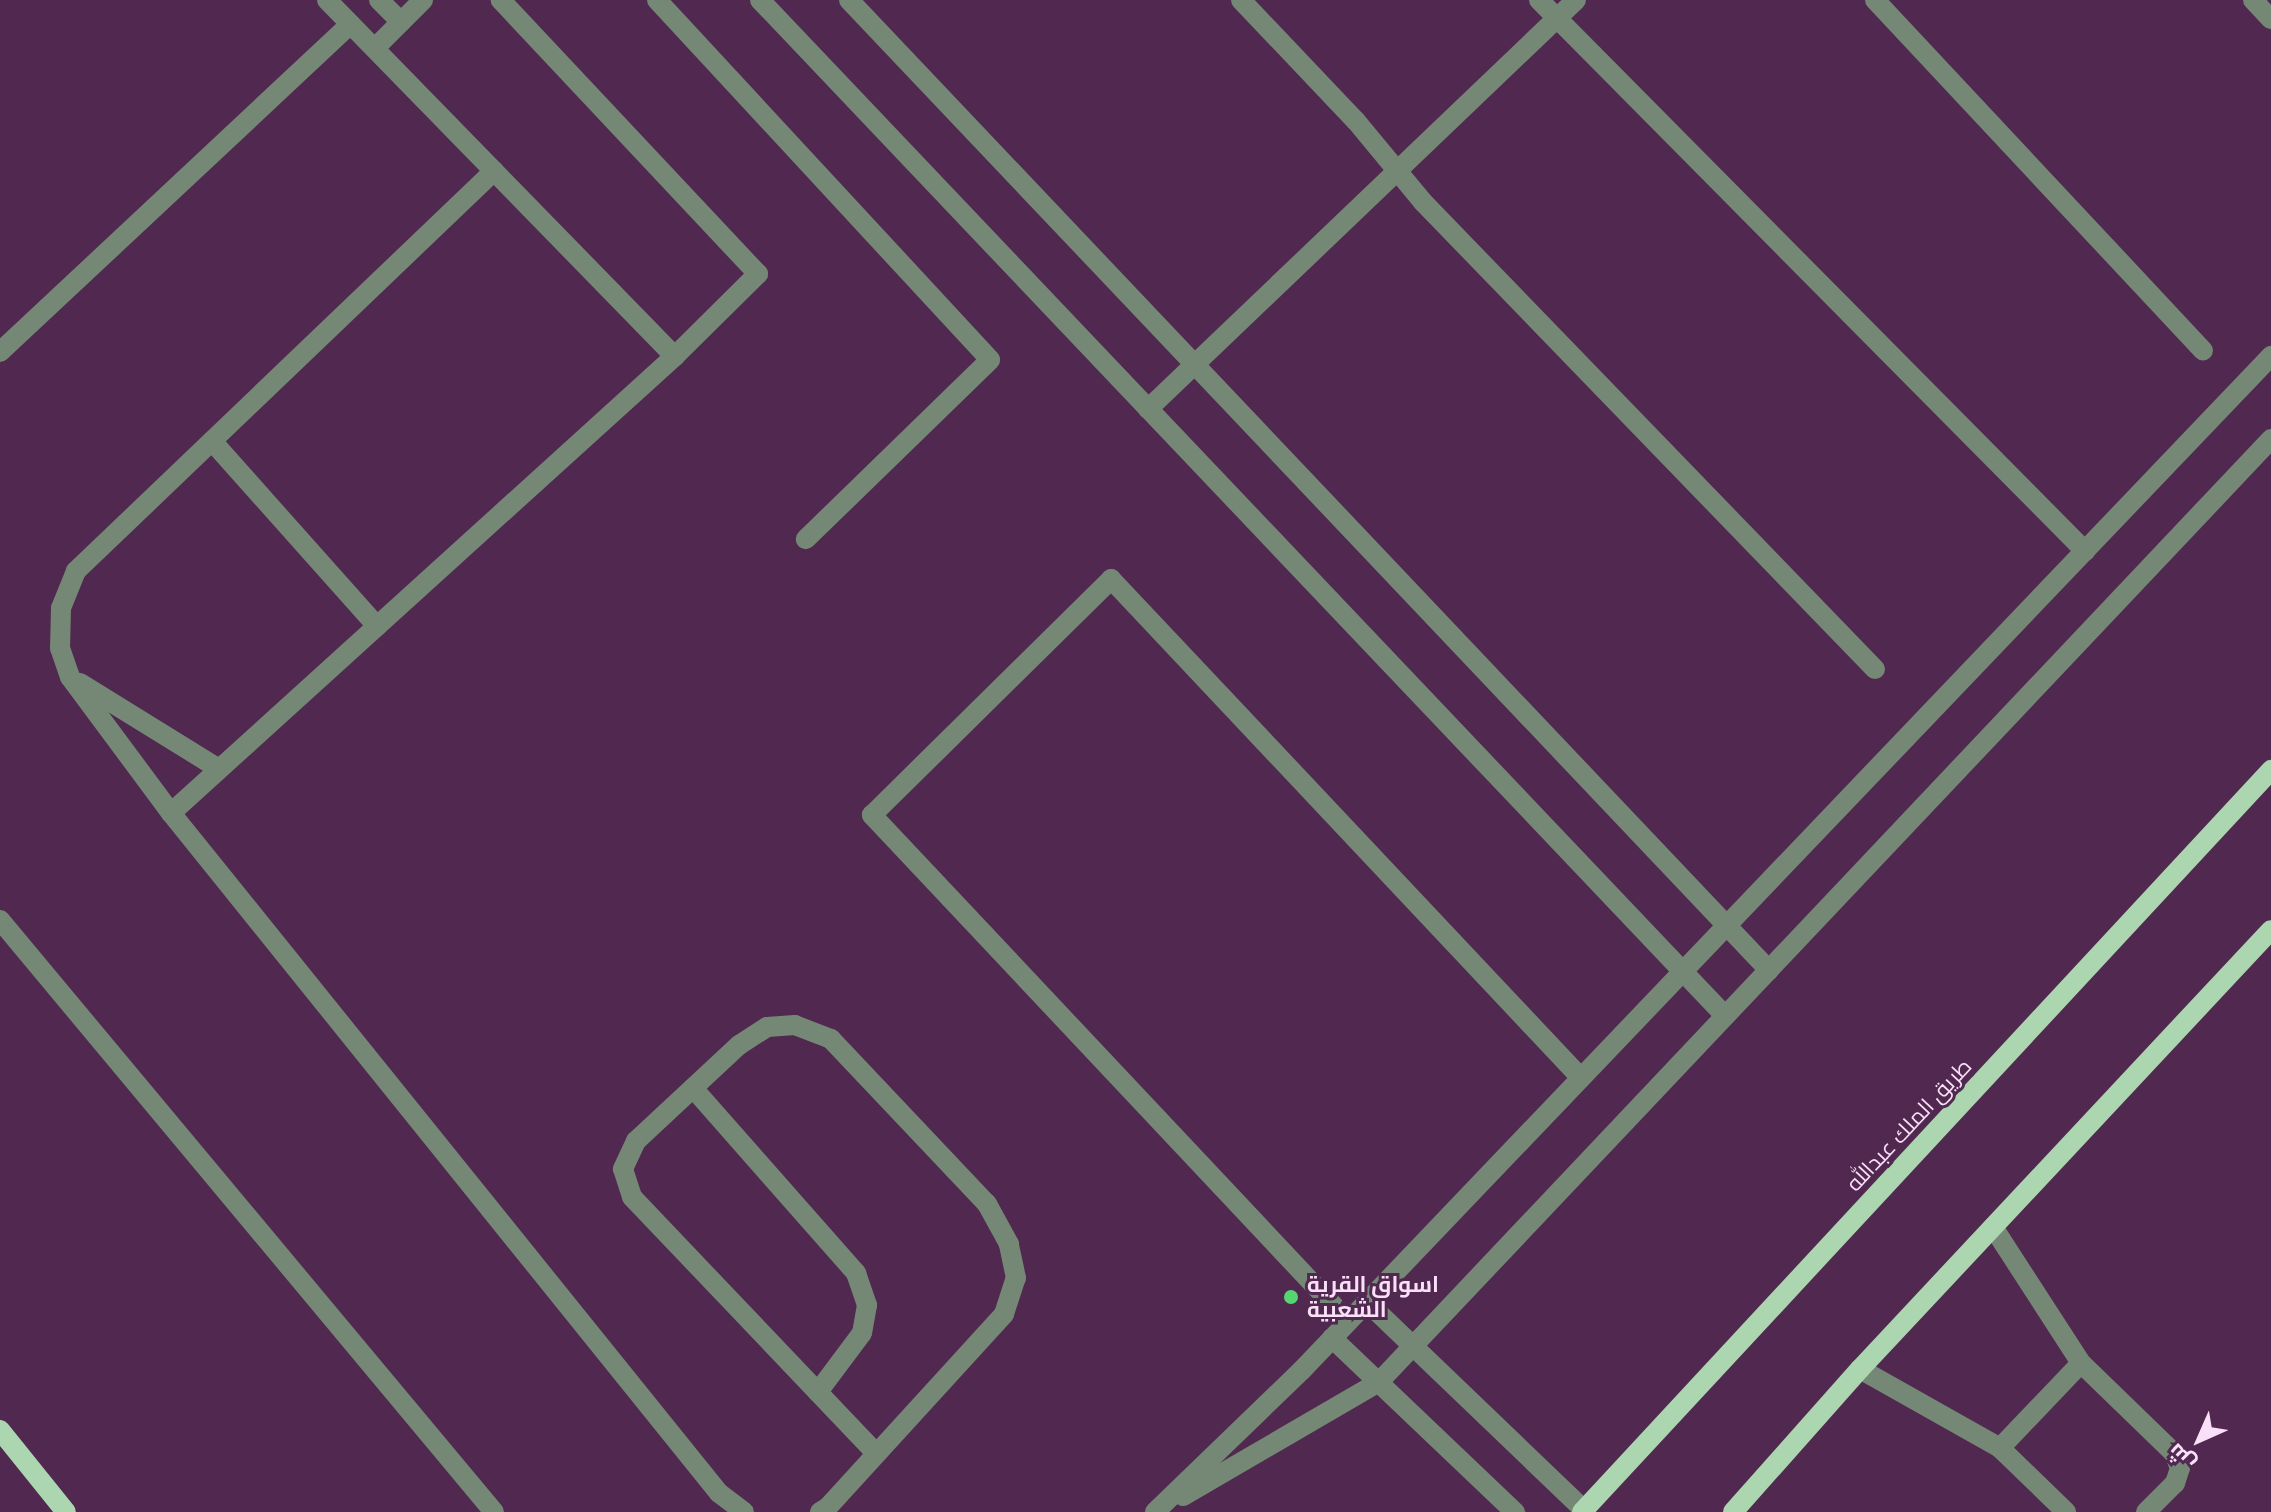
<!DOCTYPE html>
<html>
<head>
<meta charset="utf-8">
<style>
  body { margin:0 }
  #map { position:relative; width:2271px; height:1512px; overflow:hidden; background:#502850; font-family:Signika,Cairo,sans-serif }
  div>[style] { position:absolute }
  .minor>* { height:20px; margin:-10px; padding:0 10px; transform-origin:10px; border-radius:10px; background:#748875 }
  .major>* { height:20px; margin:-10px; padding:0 10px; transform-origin:10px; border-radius:10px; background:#abd6af }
  .dots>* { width:22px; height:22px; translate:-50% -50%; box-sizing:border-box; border:4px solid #502850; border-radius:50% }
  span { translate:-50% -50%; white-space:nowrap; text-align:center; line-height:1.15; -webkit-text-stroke:6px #502850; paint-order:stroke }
  .street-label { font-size:22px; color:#f9e0f8 }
  .poi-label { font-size:22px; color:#f9e0f8; font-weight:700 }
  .left { translate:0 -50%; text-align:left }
  .north { position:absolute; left:2159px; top:1400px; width:80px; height:80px; -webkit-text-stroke:6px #502850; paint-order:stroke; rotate:225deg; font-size:22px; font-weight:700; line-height:32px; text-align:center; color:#f9e0f8 }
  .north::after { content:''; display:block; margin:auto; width:28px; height:36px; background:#f9e0f8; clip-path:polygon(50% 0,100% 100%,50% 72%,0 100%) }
</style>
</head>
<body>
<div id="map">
  <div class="minor">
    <div style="left:327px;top:0;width:498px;rotate:45.7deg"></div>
    <div style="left:379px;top:0;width:31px;rotate:45deg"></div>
    <div style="left:657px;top:0;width:490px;rotate:47.2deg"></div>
    <div style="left:990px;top:360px;width:257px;rotate:135.8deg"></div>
    <div style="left:760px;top:0;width:1401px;rotate:46.47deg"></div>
    <div style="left:849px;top:0;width:1337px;rotate:46.52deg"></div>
    <div style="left:1241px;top:0;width:167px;rotate:46.5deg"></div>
    <div style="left:1356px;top:121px;width:105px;rotate:50.4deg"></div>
    <div style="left:1423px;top:202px;width:650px;rotate:45.94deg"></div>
    <div style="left:1539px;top:0;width:776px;rotate:45.26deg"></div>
    <div style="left:1875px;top:0;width:480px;rotate:46.9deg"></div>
    <div style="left:2253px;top:0;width:26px;rotate:47deg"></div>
    <div style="left:375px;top:48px;width:68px;rotate:-45deg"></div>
    <div style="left:494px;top:171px;width:579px;rotate:136.26deg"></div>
    <div style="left:76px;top:571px;width:40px;rotate:112deg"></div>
    <div style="left:61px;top:608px;width:40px;rotate:91.4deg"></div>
    <div style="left:60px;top:648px;width:31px;rotate:71deg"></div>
    <div style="left:70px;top:677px;width:169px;rotate:53.4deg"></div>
    <div style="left:171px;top:813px;width:873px;rotate:51.14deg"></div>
    <div style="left:719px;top:1493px;width:31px;rotate:37deg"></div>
    <div style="left:0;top:352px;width:480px;rotate:-43.1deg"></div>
    <div style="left:1148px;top:409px;width:592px;rotate:-43.7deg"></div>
    <div style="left:212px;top:441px;width:248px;rotate:48.3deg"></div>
    <div style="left:80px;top:683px;width:163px;rotate:31.7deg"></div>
    <div style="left:171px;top:813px;width:680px;rotate:-42.2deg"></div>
    <div style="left:675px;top:356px;width:117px;rotate:-44.7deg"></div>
    <div style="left:758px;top:274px;width:376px;rotate:-133.2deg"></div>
    <div style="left:0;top:920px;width:771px;rotate:50.16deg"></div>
    <div style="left:693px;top:1088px;width:247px;rotate:48.6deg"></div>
    <div style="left:856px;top:1273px;width:34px;rotate:71deg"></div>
    <div style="left:867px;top:1305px;width:28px;rotate:100deg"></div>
    <div style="left:862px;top:1333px;width:74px;rotate:126.7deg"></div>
    <div style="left:1993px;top:1227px;width:162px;rotate:57.1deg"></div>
    <div style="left:2081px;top:1363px;width:129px;rotate:44.1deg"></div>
    <div style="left:2174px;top:1453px;width:16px;rotate:68deg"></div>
    <div style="left:2180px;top:1468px;width:16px;rotate:108deg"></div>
    <div style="left:2175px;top:1483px;width:41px;rotate:135deg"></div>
    <div style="left:1367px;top:1302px;width:301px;rotate:43.8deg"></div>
    <div style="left:1348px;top:1321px;width:695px;rotate:-133.25deg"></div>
    <div style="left:872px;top:815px;width:336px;rotate:-44.6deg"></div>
    <div style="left:1111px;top:579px;width:685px;rotate:46.71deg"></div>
    <div style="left:1332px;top:1338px;width:253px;rotate:43.6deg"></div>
    <div style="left:1860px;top:1369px;width:161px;rotate:29.4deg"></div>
    <div style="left:2000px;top:1448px;width:92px;rotate:44.1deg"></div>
    <div style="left:2000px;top:1448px;width:117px;rotate:-46.4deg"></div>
    <div style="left:1183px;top:1496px;width:227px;rotate:-30.2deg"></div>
    <div style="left:1379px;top:1382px;width:1298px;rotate:-46.59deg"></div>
    <div style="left:820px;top:1512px;width:9px;rotate:-32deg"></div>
    <div style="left:828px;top:1507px;width:261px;rotate:-47.6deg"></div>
    <div style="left:1004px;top:1314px;width:38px;rotate:-72deg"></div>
    <div style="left:1016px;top:1278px;width:35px;rotate:-102deg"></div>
    <div style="left:1009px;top:1244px;width:46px;rotate:-118.8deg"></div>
    <div style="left:987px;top:1204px;width:227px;rotate:-133.4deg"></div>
    <div style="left:831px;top:1039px;width:39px;rotate:-159deg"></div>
    <div style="left:795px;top:1025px;width:28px;rotate:176deg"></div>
    <div style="left:767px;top:1027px;width:33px;rotate:147deg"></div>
    <div style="left:739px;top:1045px;width:141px;rotate:137deg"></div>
    <div style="left:636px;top:1141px;width:31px;rotate:115deg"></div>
    <div style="left:623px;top:1169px;width:29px;rotate:72deg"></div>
    <div style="left:632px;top:1197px;width:354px;rotate:46.4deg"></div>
    <div style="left:1155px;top:1512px;width:204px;rotate:-44deg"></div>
    <div style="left:1302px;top:1370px;width:1403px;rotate:-46.3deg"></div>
  </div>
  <div class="major">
    <div style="left:0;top:1430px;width:105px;rotate:51.2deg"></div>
    <div style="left:1582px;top:1512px;width:1013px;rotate:-47.12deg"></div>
    <div style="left:1733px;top:1512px;width:191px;rotate:-48.4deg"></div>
    <div style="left:1860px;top:1369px;width:601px;rotate:-46.89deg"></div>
  </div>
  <div class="dots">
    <div style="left:1291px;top:1297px;background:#57d570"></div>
  </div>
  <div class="street-label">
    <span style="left:1909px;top:1125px;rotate:-47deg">طريق الملك عبدالله</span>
  </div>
  <div class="poi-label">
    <span class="left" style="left:1307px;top:1297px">اسواق القرية<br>الشعبية</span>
  </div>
  <div class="north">ش</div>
</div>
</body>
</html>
